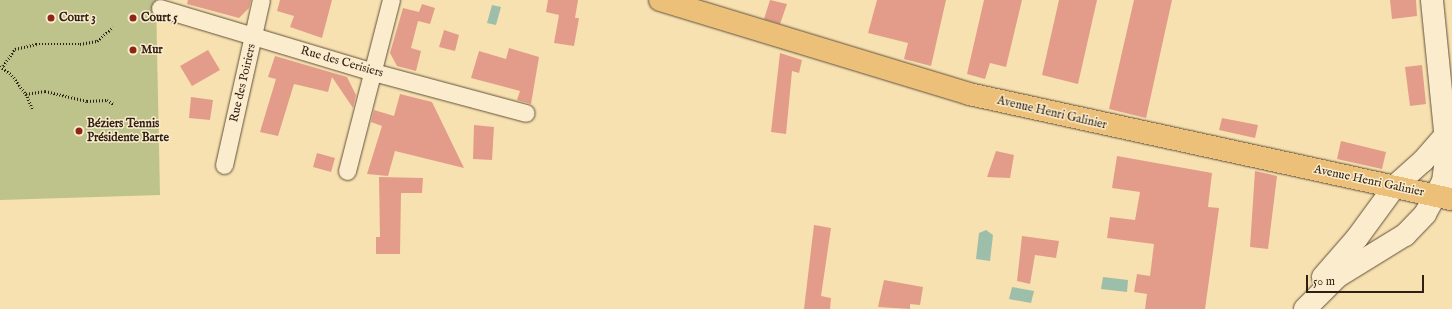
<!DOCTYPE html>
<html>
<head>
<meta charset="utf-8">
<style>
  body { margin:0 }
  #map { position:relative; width:1452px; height:309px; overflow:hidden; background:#f7e1b0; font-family:"IM FELL English",serif }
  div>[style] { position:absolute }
  .green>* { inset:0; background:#bdc38b }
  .water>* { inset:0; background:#9dbea9 }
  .building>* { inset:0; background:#e39c8a }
  .path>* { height:2.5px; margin-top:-1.25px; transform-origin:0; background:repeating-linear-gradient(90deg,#2f1f15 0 1px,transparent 0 3px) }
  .roads { filter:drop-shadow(0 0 1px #61503c) drop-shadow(0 0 1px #61503c) }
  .street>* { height:17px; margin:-8.5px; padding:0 8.5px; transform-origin:8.5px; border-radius:8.5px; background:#faeccc }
  .secondary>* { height:22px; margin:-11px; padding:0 11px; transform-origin:11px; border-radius:11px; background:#faeccc }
  .primary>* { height:22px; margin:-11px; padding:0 11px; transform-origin:11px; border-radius:11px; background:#ecc078 }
  .dots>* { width:11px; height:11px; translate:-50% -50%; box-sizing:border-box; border:2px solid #faeccc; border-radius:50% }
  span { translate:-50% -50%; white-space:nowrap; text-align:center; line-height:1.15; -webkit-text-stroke:3px #faeccc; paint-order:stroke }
  .poi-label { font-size:12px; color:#2f1f15; font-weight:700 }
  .left { translate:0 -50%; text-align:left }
  .street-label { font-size:12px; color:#2f1f15 }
  .scale { position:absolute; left:1306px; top:275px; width:118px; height:18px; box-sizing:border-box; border:2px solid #2f1f15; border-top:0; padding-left:5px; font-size:12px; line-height:14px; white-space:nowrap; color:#2f1f15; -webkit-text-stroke:3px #faeccc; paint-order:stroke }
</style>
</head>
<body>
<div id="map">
  <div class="green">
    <div style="clip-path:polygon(0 0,156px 0,160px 195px,0 200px)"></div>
  </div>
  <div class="water">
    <div style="clip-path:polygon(492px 5px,501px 7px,496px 25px,487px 23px)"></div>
    <div style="clip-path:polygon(986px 230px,993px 235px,990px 261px,976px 259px,979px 233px)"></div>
    <div style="clip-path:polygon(1103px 277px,1128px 280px,1127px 292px,1101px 289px)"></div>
    <div style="clip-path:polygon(1012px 287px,1034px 291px,1031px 303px,1009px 299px)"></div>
  </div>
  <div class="building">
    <div style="clip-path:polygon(188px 0,251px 0,249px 8px,239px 18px,187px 4px)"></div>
    <div style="clip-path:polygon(280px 0,332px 0,322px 38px,290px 27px,294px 16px,277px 11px)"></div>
    <div style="clip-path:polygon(548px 0,578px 0,575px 18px,579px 18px,574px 46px,554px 43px,559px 15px,546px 12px)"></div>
    <div style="clip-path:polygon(770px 0,787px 4px,780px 24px,764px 19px)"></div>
    <div style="clip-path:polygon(877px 0,946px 0,931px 66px,904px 59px,908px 43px,868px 33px)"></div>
    <div style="clip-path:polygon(984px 0,1022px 0,1006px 67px,990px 63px,985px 79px,967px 74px)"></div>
    <div style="clip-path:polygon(1059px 0,1097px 0,1078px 84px,1042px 75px)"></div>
    <div style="clip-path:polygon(1134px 0,1172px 0,1146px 118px,1109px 109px)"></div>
    <div style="clip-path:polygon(1390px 0,1416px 0,1417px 16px,1392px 19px)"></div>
    <div style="clip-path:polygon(422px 4px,435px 8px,430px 24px,418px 21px,411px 48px,421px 51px,416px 71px,397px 66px,390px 53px,403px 8px,419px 12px)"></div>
    <div style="clip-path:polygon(444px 30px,459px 35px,455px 51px,439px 47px)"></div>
    <div style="clip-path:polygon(509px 48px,539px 57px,531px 104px,517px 100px,520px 91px,471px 78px,479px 51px,506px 59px)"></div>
    <div style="clip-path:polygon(208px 50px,220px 70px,192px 86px,180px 66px)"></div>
    <div style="clip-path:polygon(780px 53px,802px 60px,799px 73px,792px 71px,786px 134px,771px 132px)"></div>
    <div style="clip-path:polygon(275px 56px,347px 77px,356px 95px,353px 108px,332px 77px,328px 92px,294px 84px,278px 136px,260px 132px,276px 79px,268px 77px)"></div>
    <div style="clip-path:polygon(1422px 65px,1426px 104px,1410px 106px,1405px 67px)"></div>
    <div style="clip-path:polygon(400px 94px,432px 102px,464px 168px,395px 151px,388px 176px,367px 174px,382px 126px,371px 122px,374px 110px,394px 116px)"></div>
    <div style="clip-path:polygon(191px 97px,213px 100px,210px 120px,189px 118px)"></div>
    <div style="clip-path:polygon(1222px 118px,1258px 125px,1255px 138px,1219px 130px)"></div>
    <div style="clip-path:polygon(474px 125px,494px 127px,492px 160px,473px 159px)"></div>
    <div style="clip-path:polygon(1341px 141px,1386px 152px,1382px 169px,1337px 159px)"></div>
    <div style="clip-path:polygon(996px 151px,1014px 155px,1010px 178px,987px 177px)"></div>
    <div style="clip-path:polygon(317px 153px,335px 158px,331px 172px,313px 167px)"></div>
    <div style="clip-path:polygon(1117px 156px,1212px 173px,1208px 207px,1219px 208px,1205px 309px,1145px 309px,1147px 294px,1134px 292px,1137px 274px,1150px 276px,1154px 244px,1107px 238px,1110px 217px,1135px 220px,1140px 192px,1112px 188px)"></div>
    <div style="clip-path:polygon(1255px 171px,1277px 176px,1268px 249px,1250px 247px)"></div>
    <div style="clip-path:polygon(379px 177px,423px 178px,422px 193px,401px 193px,400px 254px,376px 254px,376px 237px,380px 237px)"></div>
    <div style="clip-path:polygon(814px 225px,831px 228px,821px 296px,831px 298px,830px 309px,804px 309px)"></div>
    <div style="clip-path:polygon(1022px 236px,1059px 241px,1056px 258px,1035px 255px,1030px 284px,1017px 281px)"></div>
    <div style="clip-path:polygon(884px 280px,923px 287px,920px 305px,910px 304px,910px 309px,878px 307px)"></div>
  </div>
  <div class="path">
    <div style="left:0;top:66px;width:15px;rotate:37deg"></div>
    <div style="left:12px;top:75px;width:24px;rotate:54deg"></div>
    <div style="left:26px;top:94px;width:17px;rotate:66deg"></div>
    <div style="left:3px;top:66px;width:21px;rotate:-55deg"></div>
    <div style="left:15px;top:49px;width:22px;rotate:-13deg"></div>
    <div style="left:36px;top:44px;width:44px"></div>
    <div style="left:80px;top:44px;width:17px;rotate:-10deg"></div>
    <div style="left:97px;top:41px;width:21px;rotate:-41deg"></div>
    <div style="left:26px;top:94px;width:19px;rotate:-9deg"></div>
    <div style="left:45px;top:91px;width:43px;rotate:13.4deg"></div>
    <div style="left:87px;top:101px;width:20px;rotate:-3deg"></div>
    <div style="left:107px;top:100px;width:8px;rotate:30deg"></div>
  </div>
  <div class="roads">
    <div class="street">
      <div style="left:160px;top:8px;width:222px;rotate:16.7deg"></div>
      <div style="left:373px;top:72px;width:158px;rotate:15deg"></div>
      <div style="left:224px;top:165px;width:169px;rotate:-77.4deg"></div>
      <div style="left:347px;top:171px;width:177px;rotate:-75.6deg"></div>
    </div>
    <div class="secondary">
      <div style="left:1323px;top:277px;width:52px;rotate:-48.9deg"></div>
      <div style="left:1357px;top:238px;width:64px;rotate:-53.8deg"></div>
      <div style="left:1395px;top:186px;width:38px;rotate:-42deg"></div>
      <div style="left:1423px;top:161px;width:33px;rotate:-49deg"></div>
      <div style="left:1305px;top:309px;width:47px;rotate:-45deg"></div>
      <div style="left:1338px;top:276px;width:79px;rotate:-31.5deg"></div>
      <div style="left:1405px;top:235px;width:29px;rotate:-46deg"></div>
      <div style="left:1425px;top:214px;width:37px;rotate:-61deg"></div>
      <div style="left:1443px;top:182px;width:31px;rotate:-83deg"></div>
      <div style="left:1447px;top:151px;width:152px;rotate:-95.7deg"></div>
    </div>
    <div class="primary">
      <div style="left:660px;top:0;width:323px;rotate:16.9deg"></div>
      <div style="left:969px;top:94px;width:494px;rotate:12.3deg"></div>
    </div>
  </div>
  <div class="dots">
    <div style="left:51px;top:18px;background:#8f2418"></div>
    <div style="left:133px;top:18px;background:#8f2418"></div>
    <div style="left:133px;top:50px;background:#8f2418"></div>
    <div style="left:79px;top:131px;background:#8f2418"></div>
  </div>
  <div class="poi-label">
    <span class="left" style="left:59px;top:18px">Court 3</span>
    <span class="left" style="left:141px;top:18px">Court 5</span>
    <span class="left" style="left:141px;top:50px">Mur</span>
    <span class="left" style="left:87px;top:131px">Béziers Tennis<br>Présidente Barte</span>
  </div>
  <div class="street-label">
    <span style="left:342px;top:62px;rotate:16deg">Rue des Cerisiers</span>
    <span style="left:243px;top:83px;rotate:-77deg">Rue des Poiriers</span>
    <span style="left:1052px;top:113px;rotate:13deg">Avenue Henri Galinier</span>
    <span style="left:1369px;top:181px;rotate:12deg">Avenue Henri Galinier</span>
  </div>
  <div class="scale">50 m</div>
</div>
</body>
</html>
